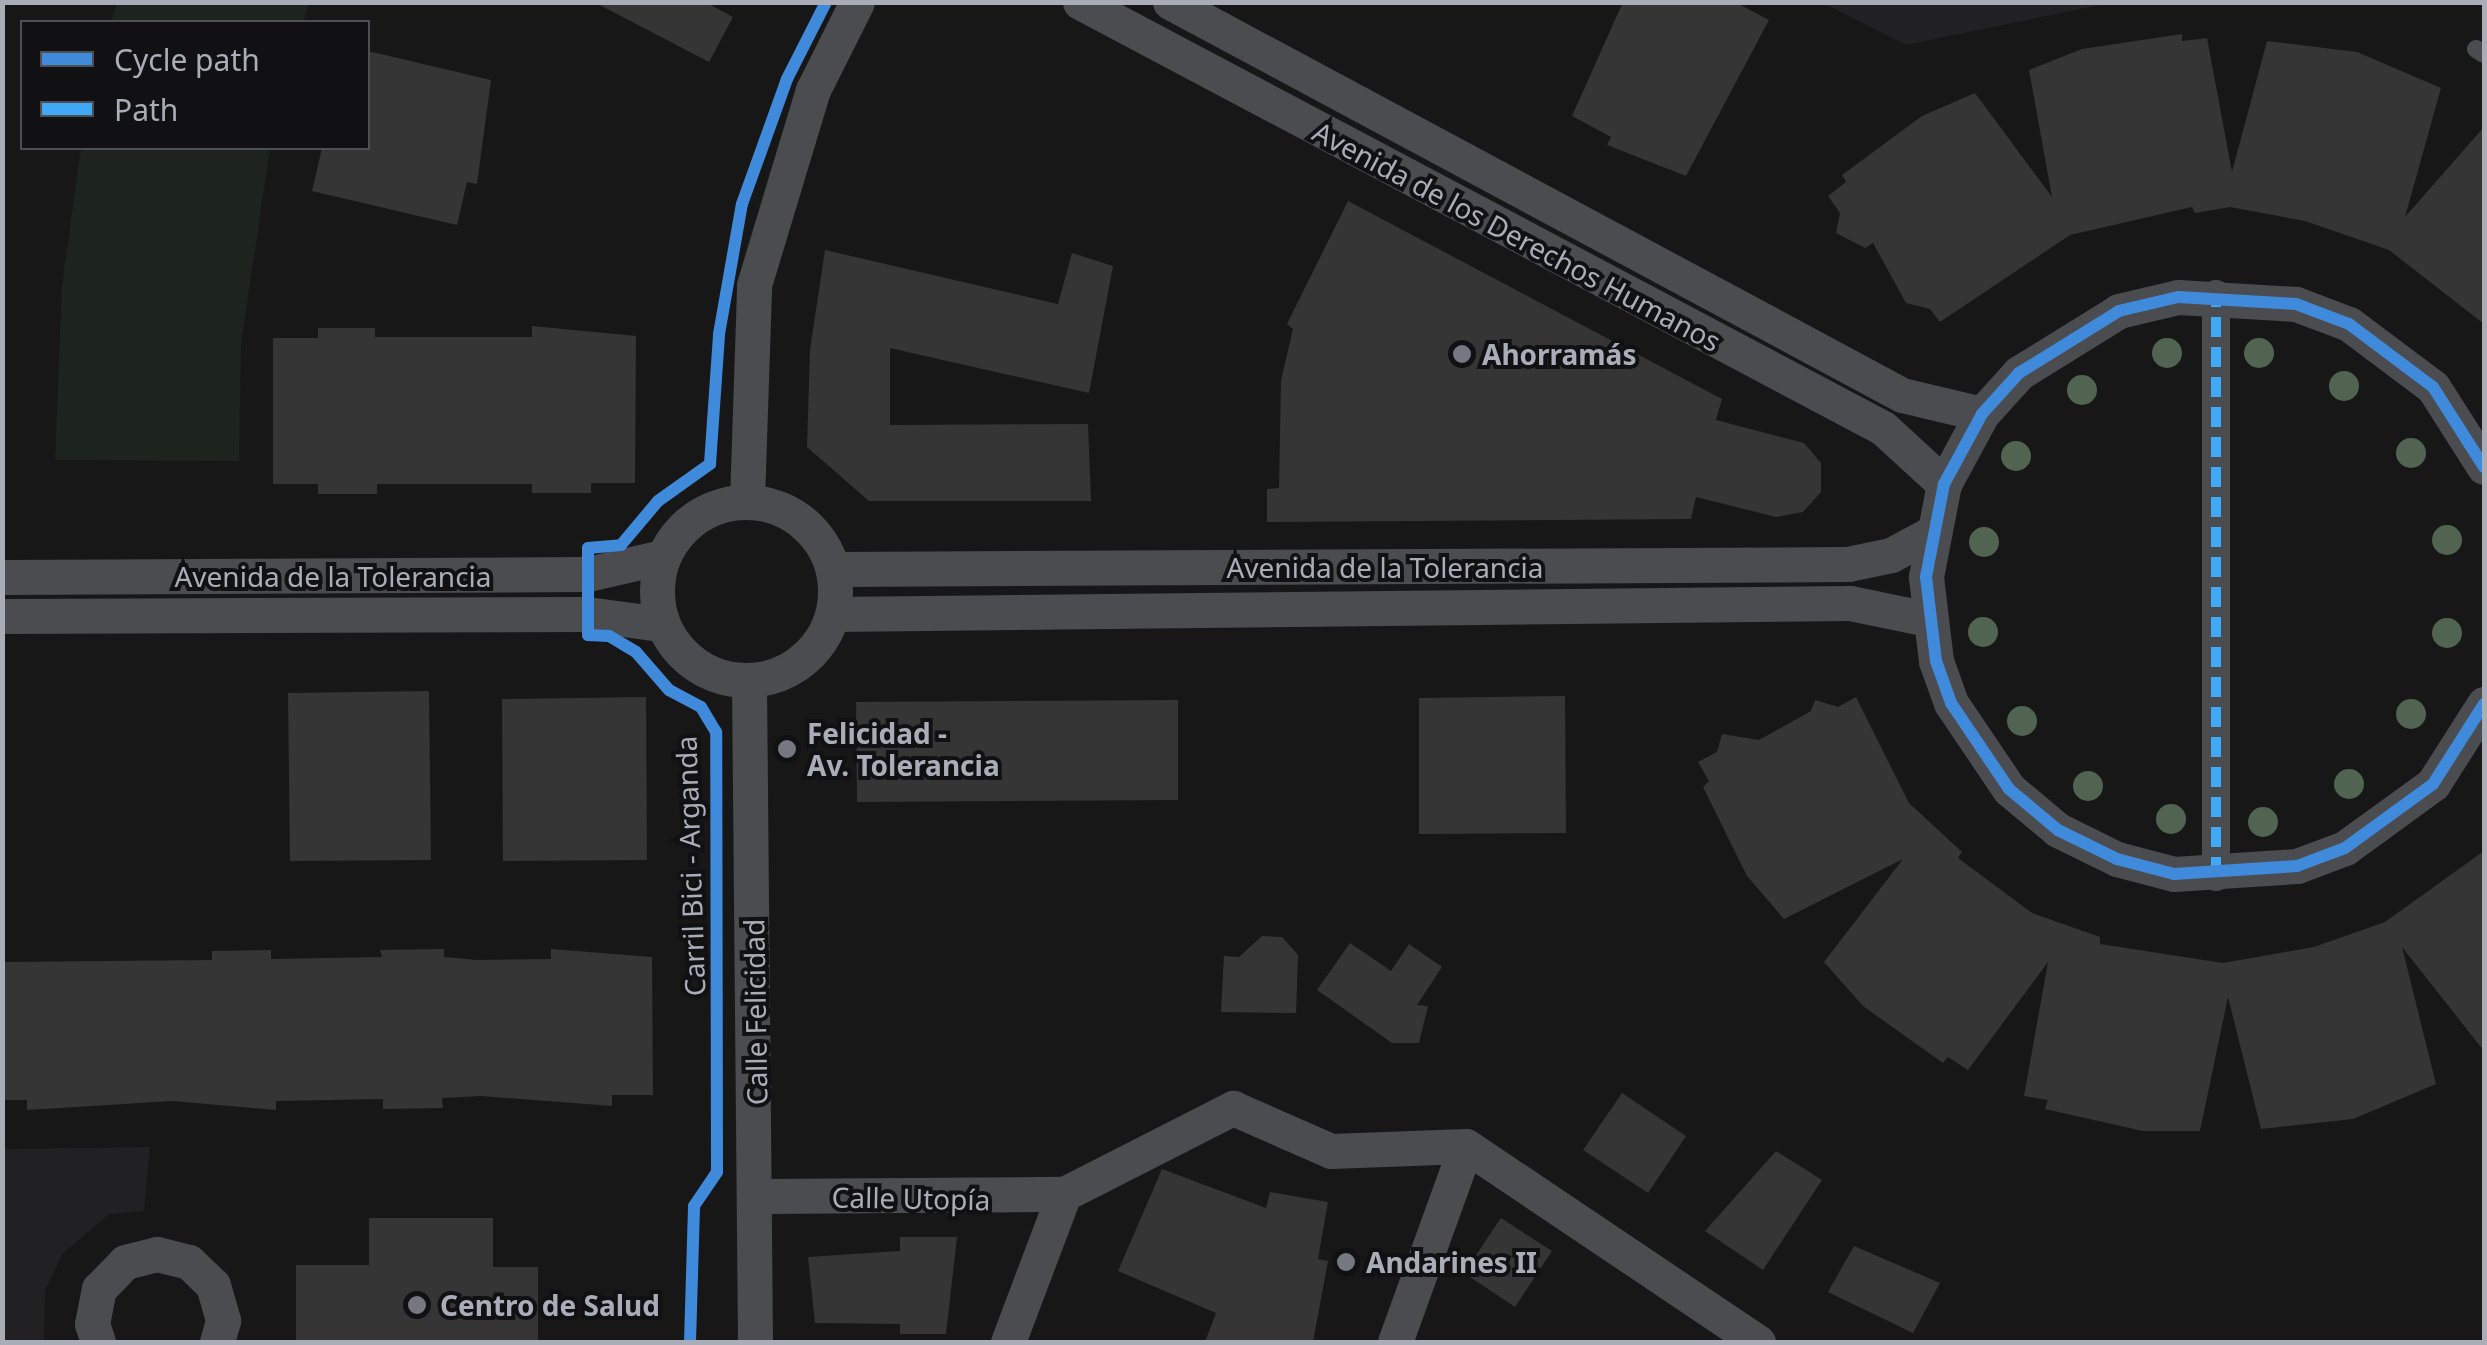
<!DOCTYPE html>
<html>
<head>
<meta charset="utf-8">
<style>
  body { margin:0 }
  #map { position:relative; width:2487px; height:1345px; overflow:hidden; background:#171717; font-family:"Noto Sans",sans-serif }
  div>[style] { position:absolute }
  .built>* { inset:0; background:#212123 }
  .green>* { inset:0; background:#1d241e }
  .building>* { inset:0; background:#353536 }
  .service>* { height:18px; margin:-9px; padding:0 9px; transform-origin:9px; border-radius:9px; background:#4b4c50 }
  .pedestrian>* { height:28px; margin:-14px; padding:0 14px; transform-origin:14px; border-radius:14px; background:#4b4c50 }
  .minor>* { height:35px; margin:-17.5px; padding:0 17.5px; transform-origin:17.5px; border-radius:17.5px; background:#4b4c50 }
  .minor>.ring { margin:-17.5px; padding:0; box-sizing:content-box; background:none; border:35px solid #4b4c50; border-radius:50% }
  .quiet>* { height:10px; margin-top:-5px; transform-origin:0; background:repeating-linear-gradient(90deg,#3fa9f5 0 20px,transparent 0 30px) }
  .cycleway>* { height:12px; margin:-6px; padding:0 6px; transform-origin:6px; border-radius:6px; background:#408adc }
  .trees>* { width:30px; height:30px; margin:-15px; border-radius:50%; background:#506451 }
  .dots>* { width:28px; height:28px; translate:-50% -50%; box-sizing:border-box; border:5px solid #111113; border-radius:50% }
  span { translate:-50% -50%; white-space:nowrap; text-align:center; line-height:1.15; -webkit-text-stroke:8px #111113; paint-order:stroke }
  .street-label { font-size:28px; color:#a8adb8 }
  .poi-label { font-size:28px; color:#a8adb8; font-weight:700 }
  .left { translate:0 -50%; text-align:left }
  .frame { position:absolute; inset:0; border:5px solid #a8adb8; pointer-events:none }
  .legend { position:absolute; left:20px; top:20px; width:350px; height:130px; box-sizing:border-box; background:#111113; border:2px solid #4d4f55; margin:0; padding:12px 18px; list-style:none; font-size:30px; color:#a8adb8 }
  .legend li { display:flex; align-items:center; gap:20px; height:50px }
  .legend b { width:50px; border:2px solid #4d4f55 }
</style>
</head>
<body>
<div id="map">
  <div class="built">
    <div style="clip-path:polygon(1823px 3px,1823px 2px,2109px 3px,1906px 45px)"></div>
    <div style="clip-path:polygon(150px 1147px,144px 1211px,109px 1214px,63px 1253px,45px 1290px,44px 1342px,3px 1342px,3px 1149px)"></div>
  </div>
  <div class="green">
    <div style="clip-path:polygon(117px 3px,117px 2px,309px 3px,303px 22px,111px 22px)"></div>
    <div style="clip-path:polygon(81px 148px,270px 148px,241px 344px,239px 461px,55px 460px,62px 286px)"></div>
  </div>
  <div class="building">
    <div style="clip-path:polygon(594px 2px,705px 2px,733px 17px,709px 62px)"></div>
    <div style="clip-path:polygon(1623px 2px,1735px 2px,1769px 20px,1686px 176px,1607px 145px,1611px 137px,1572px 116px)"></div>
    <div style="clip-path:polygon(2182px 34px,2182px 41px,2207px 38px,2232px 172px,2267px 41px,2357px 52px,2441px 88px,2405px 217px,2484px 127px,2484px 324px,2389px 250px,2305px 221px,2230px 207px,2195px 213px,2192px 207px,2070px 235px,1940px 322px,1930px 309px,1906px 303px,1873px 243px,1865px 248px,1836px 233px,1840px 213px,1828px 196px,1846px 182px,1842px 175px,1922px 116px,1975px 93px,2052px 197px,2029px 70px,2082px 49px)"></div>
    <div style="clip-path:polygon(368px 51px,491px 80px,477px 184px,467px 182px,457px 225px,312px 191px,322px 148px,368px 148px)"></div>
    <div style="clip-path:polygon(1348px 201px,1722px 399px,1716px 420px,1804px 443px,1821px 463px,1821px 492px,1803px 512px,1776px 517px,1696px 497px,1691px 519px,1267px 522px,1267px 489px,1279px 488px,1281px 380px,1293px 329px,1287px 324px)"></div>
    <div style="clip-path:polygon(825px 250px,1058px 304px,1072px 253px,1113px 266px,1089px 393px,890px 348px,890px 425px,1088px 424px,1091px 501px,869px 501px,807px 447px,810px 350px)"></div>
    <div style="clip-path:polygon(532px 326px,636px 336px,635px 483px,591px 483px,591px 493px,532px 493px,532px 484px,377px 484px,377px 494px,318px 494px,318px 484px,273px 484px,273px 338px,318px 338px,318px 328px,375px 328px,375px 337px,532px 337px)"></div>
    <div style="clip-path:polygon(429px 691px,431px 860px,290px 861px,288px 693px)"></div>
    <div style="clip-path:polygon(1565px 696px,1566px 833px,1419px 834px,1419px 698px)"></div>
    <div style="clip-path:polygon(646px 697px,647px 860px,503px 861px,502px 699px)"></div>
    <div style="clip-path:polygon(1856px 697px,1909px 803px,1962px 852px,1958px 858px,2032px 913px,2100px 937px,2100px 944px,2223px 963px,2314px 947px,2385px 922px,2484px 851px,2484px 1051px,2402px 947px,2436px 1084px,2353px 1119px,2261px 1129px,2228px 997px,2200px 1131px,2143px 1131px,2045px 1109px,2048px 1100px,2024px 1096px,2048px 962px,1968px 1070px,1948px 1057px,1943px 1063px,1863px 1006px,1824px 962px,1903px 859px,1784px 919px,1747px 876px,1703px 787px,1709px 781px,1698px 762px,1717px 752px,1722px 734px,1759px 740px,1811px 711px,1815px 700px,1838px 707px)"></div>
    <div style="clip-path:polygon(1178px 700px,1178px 800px,857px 802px,856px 702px)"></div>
    <div style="clip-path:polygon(1262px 936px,1282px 937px,1298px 955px,1296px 1013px,1221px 1012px,1224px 956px,1239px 957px)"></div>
    <div style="clip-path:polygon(1350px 943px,1391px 971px,1409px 944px,1442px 967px,1417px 1005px,1428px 1006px,1419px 1043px,1392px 1043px,1317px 990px)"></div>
    <div style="clip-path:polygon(444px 949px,444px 957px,477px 960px,551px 959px,551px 949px,652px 957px,653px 1095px,612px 1095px,612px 1106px,481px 1096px,442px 1098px,443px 1108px,383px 1109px,383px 1099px,276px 1101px,276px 1110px,172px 1101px,27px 1110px,27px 1100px,2px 1100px,2px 962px,212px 960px,212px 951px,271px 950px,271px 959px,382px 957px,380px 950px)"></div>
    <div style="clip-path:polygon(1622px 1093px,1686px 1136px,1648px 1193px,1583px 1150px)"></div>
    <div style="clip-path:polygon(1776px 1151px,1822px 1180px,1763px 1270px,1705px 1231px)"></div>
    <div style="clip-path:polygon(1162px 1169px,1266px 1208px,1270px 1192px,1328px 1202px,1318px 1259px,1328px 1261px,1313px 1342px,1205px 1342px,1216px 1313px,1118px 1271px)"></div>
    <div style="clip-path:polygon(369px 1218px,493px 1218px,493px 1267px,538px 1267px,538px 1342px,296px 1342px,296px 1265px,369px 1265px)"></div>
    <div style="clip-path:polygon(1501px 1218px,1552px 1251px,1515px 1307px,1464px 1273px)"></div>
    <div style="clip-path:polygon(900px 1237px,957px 1237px,946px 1334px,900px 1334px,900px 1324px,815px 1323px,808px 1257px,900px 1251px)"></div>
    <div style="clip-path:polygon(1854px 1246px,1940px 1283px,1913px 1333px,1828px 1292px)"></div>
  </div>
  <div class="service">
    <div style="left:2476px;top:49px;width:9px;rotate:32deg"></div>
  </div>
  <div class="pedestrian">
    <div style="left:2216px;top:877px;width:583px;rotate:-90deg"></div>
  </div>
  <div class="minor">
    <div style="left:1080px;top:2px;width:909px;rotate:27.95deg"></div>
    <div style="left:1883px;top:428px;width:83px;rotate:42.6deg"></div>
    <div style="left:1170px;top:2px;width:831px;rotate:28.23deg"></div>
    <div style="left:1902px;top:395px;width:82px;rotate:13.4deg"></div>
    <div style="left:2484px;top:467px;width:95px;rotate:-122.5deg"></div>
    <div style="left:2433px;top:387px;width:105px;rotate:-143.1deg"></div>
    <div style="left:2349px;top:324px;width:57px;rotate:-159.3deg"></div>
    <div style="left:2296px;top:304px;width:118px;rotate:-176.6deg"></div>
    <div style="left:2178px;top:297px;width:61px;rotate:166.7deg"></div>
    <div style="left:2119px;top:311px;width:118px;rotate:148.2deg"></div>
    <div style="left:2019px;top:373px;width:55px;rotate:132.1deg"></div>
    <div style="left:1982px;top:414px;width:80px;rotate:118.5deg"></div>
    <div style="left:1944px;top:484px;width:95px;rotate:101deg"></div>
    <div style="left:1926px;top:577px;width:85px;rotate:83.2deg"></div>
    <div style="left:1936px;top:661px;width:45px;rotate:70.3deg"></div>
    <div style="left:1951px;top:703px;width:104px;rotate:56deg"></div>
    <div style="left:2009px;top:789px;width:64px;rotate:39.9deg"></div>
    <div style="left:2058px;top:830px;width:66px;rotate:26.2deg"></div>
    <div style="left:2117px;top:859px;width:59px;rotate:14.7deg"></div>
    <div style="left:2174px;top:874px;width:123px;rotate:-3.7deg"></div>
    <div style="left:2297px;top:866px;width:51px;rotate:-20.6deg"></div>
    <div style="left:2345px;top:848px;width:109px;rotate:-36deg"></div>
    <div style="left:2433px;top:784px;width:95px;rotate:-57.5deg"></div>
    <div style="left:747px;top:501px;width:216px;rotate:-88.1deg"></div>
    <div style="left:754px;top:285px;width:204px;rotate:-73.2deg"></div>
    <div style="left:813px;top:90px;width:98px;rotate:-63.4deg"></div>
    <div class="ring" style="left:657px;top:502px;width:143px;height:143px"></div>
    <div style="left:834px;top:569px;width:1014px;rotate:-0.28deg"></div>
    <div style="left:1848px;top:564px;width:44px;rotate:-11.8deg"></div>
    <div style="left:1891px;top:555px;width:44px;rotate:-28.3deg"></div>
    <div style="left:2px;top:577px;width:586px;rotate:-0.29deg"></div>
    <div style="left:588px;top:574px;width:76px;rotate:-12.9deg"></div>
    <div style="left:833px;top:614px;width:1017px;rotate:-0.62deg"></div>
    <div style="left:1850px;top:603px;width:80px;rotate:11.6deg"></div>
    <div style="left:2px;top:616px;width:585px;rotate:-0.2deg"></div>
    <div style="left:587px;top:614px;width:75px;rotate:7.7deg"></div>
    <div style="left:749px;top:681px;width:661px;rotate:89.48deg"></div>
    <div style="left:759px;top:1196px;width:305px;rotate:-0.4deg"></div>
    <div style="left:1064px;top:1194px;width:190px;rotate:-27deg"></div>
    <div style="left:1233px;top:1108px;width:107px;rotate:23.7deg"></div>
    <div style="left:1331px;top:1151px;width:135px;rotate:-2.1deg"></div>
    <div style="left:1466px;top:1146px;width:352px;rotate:33.9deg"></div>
    <div style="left:98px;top:1342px;width:19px;rotate:-108deg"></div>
    <div style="left:92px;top:1324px;width:36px;rotate:-79deg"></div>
    <div style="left:99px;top:1289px;width:37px;rotate:-46deg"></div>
    <div style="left:125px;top:1262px;width:33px;rotate:-14deg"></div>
    <div style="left:157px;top:1254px;width:33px;rotate:14deg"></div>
    <div style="left:189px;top:1262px;width:33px;rotate:44deg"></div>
    <div style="left:213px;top:1285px;width:37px;rotate:74deg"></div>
    <div style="left:223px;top:1321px;width:22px;rotate:106deg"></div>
    <div style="left:1008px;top:1342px;width:158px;rotate:-69.3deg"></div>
    <div style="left:1395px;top:1342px;width:208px;rotate:-70.1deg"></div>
  </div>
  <div class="quiet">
    <div style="left:2216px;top:877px;width:583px;rotate:-90deg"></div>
  </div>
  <div class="cycleway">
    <div style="left:2484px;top:467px;width:95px;rotate:-122.5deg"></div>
    <div style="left:2433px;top:387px;width:105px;rotate:-143.1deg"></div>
    <div style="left:2349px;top:324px;width:57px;rotate:-159.3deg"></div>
    <div style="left:2296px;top:304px;width:118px;rotate:-176.6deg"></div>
    <div style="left:2178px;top:297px;width:61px;rotate:166.7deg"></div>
    <div style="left:2119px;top:311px;width:118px;rotate:148.2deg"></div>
    <div style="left:2019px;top:373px;width:55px;rotate:132.1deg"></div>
    <div style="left:1982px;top:414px;width:80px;rotate:118.5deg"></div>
    <div style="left:1944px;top:484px;width:95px;rotate:101deg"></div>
    <div style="left:1926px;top:577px;width:85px;rotate:83.2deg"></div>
    <div style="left:1936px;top:661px;width:45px;rotate:70.3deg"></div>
    <div style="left:1951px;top:703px;width:104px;rotate:56deg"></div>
    <div style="left:2009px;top:789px;width:64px;rotate:39.9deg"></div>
    <div style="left:2058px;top:830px;width:66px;rotate:26.2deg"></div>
    <div style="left:2117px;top:859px;width:59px;rotate:14.7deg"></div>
    <div style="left:2174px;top:874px;width:123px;rotate:-3.7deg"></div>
    <div style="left:2297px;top:866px;width:51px;rotate:-20.6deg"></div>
    <div style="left:2345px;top:848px;width:109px;rotate:-36deg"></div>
    <div style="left:2433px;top:784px;width:95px;rotate:-57.5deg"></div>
    <div style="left:690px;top:1342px;width:136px;rotate:-88.3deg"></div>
    <div style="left:694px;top:1206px;width:41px;rotate:-55.9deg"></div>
    <div style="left:717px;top:1172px;width:440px;rotate:-90.1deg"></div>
    <div style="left:716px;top:732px;width:29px;rotate:-121deg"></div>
    <div style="left:701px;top:707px;width:36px;rotate:-152deg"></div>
    <div style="left:669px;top:690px;width:50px;rotate:-131deg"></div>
    <div style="left:636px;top:652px;width:31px;rotate:-149deg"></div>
    <div style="left:609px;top:636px;width:21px;rotate:-177deg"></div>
    <div style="left:588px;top:635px;width:87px;rotate:-90deg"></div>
    <div style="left:588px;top:548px;width:33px;rotate:-5deg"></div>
    <div style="left:621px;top:545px;width:57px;rotate:-49.9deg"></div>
    <div style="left:658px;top:501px;width:64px;rotate:-35.4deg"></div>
    <div style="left:710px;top:464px;width:130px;rotate:-86deg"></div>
    <div style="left:719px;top:334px;width:132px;rotate:-80deg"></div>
    <div style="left:742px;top:204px;width:133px;rotate:-70.2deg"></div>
    <div style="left:787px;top:79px;width:86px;rotate:-63.1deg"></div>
  </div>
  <div class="trees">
    <div style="left:2167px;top:353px"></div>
    <div style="left:2259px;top:353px"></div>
    <div style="left:2344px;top:386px"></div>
    <div style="left:2082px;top:390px"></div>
    <div style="left:2411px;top:453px"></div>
    <div style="left:2016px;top:456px"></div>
    <div style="left:2447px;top:540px"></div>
    <div style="left:1984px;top:542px"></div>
    <div style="left:1983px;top:632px"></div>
    <div style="left:2447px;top:633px"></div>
    <div style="left:2411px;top:714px"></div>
    <div style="left:2022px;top:721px"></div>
    <div style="left:2349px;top:784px"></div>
    <div style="left:2088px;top:786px"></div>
    <div style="left:2171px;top:819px"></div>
    <div style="left:2263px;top:822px"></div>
  </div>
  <div class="dots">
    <div style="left:1462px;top:354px;background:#757880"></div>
    <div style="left:787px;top:749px;background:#757880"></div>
    <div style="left:1346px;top:1262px;background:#757880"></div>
    <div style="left:417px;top:1305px;background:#757880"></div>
  </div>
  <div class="street-label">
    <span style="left:1517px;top:236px;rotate:28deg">Avenida de los Derechos Humanos</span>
    <span style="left:1385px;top:567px">Avenida de la Tolerancia</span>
    <span style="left:333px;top:576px">Avenida de la Tolerancia</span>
    <span style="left:690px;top:866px;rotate:-92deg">Carril Bici - Arganda</span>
    <span style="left:755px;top:1012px;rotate:-91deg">Calle Felicidad</span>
    <span style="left:911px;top:1198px;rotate:1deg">Calle Utopía</span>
  </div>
  <div class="poi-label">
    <span class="left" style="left:1482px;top:354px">Ahorramás</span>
    <span class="left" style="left:807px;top:749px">Felicidad -<br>Av. Tolerancia</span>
    <span class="left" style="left:1366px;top:1262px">Andarines II</span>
    <span class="left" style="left:440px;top:1305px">Centro de Salud</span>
  </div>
  <div class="frame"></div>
  <ul class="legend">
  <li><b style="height:12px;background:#408adc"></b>Cycle path</li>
  <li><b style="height:12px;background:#3fa9f5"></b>Path</li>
  </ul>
</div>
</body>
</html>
